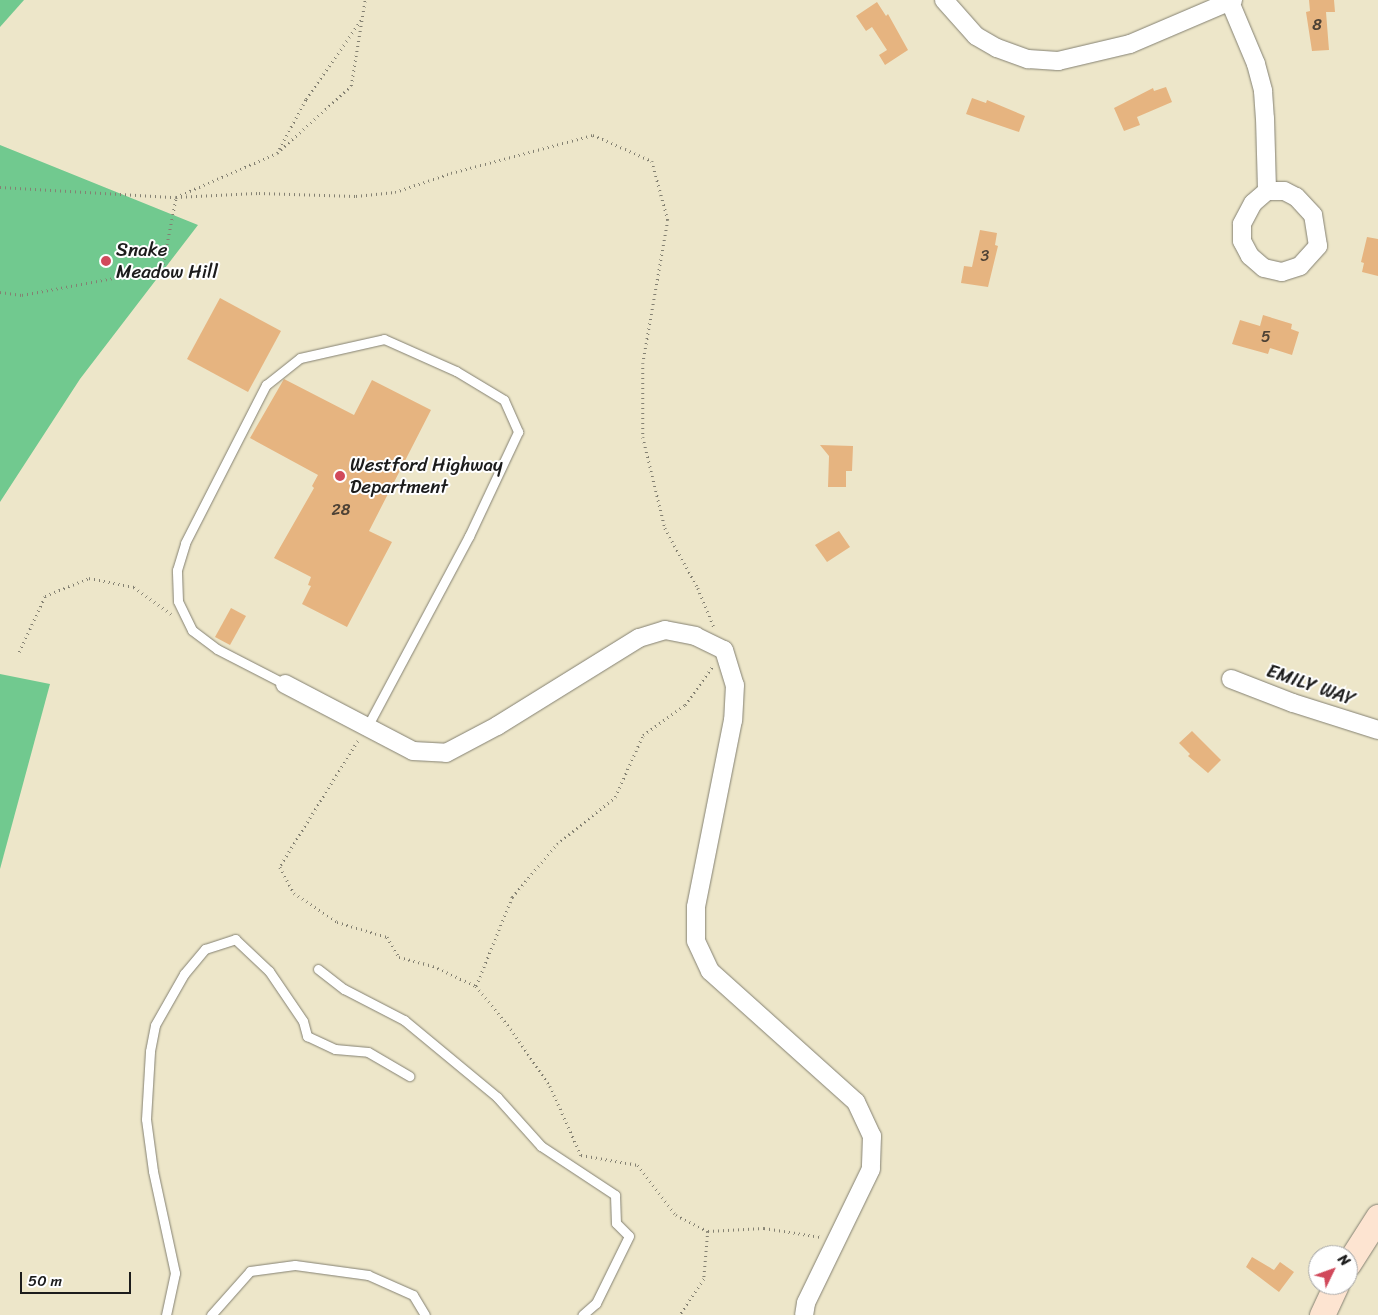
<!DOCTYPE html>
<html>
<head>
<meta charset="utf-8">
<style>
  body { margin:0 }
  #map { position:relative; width:1378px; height:1315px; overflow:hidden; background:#ede6c9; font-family:Sriracha,sans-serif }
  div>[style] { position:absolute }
  .green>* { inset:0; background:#71c98f }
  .building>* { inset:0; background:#e6b480 }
  .path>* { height:2.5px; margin-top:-1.25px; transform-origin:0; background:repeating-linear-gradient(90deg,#848172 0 1px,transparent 0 5px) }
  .roads { filter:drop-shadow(0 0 1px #848172) drop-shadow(0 0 1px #848172) }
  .service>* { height:9px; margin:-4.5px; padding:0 4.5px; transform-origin:4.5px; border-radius:4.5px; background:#fff }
  .minor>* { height:18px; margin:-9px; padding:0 9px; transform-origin:9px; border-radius:9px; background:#fff }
  .secondary>* { height:25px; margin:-12.5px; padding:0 12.5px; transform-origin:12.5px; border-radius:12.5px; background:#fde4d1 }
  .dots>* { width:14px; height:14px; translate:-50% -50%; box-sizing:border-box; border:2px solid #fff; border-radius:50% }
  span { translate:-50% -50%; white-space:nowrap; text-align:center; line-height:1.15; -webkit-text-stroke:4px #fff; paint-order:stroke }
  .number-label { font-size:16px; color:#4e4235 }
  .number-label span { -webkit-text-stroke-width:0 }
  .poi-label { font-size:19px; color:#1c1c1c }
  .left { translate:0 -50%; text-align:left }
  .street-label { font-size:19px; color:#1c1c1c }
  .north { position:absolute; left:1308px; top:1245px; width:50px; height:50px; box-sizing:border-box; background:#fff; border:1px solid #a4a4a4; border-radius:50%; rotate:48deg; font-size:14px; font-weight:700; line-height:20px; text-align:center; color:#1c1c1c }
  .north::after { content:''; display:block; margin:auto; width:18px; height:22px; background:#d1495b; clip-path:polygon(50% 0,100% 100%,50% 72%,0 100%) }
  .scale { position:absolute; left:20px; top:1272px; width:111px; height:22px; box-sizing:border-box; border:2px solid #1c1c1c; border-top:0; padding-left:6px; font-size:15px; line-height:18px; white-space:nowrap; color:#1c1c1c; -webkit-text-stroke:4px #fff; paint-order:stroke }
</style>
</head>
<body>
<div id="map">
  <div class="green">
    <div style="clip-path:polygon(0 0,24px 0,0 27px)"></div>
    <div style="clip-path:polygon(0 145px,198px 225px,80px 379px,0 502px)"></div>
    <div style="clip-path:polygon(0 674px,50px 684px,0 869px)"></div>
  </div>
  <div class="building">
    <div style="clip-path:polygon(1309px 0,1334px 0,1335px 12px,1326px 12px,1329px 50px,1312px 51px,1306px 12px,1310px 11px)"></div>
    <div style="clip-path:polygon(877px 2px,886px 16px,888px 14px,908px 50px,885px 65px,879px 55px,887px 50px,872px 27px,866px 31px,856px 16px)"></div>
    <div style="clip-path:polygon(1166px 87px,1172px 102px,1137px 117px,1140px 125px,1124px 131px,1114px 108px,1153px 88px,1154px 91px)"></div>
    <div style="clip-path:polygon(972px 98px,986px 103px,987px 100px,1025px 116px,1019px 132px,966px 114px)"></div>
    <div style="clip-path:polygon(980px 230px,997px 233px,995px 245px,998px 246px,988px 287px,961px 283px,964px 266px,972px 267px)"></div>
    <div style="clip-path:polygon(1367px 237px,1378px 239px,1378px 276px,1362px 272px,1364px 263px,1361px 262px)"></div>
    <div style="clip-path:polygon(220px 298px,281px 331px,248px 392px,187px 359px)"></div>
    <div style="clip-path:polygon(1263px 315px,1292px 324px,1291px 329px,1299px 332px,1292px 355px,1270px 348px,1268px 354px,1232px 344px,1240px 320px,1260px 326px)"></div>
    <div style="clip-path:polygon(284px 379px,354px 415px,372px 380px,431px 410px,369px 531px,392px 542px,347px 627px,302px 604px,311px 586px,308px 585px,311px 577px,274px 558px,314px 488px,312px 486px,318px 475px,250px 438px)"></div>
    <div style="clip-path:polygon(820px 445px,853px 446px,852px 471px,846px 471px,846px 487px,828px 487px,829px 456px)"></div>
    <div style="clip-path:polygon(839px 531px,850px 547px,827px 562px,815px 545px)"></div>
    <div style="clip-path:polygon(231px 608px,246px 616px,230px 645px,215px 637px)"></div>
    <div style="clip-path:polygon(1192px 731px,1221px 760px,1208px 773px,1188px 756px,1190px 754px,1179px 743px)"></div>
    <div style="clip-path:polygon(1252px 1257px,1274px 1270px,1280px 1262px,1294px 1272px,1279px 1292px,1246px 1267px)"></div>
  </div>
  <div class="path">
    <div style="left:279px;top:149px;width:57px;rotate:-61.6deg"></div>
    <div style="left:306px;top:99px;width:100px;rotate:-55.2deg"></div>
    <div style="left:0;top:187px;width:176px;rotate:3.3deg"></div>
    <div style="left:176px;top:197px;width:83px;rotate:-2.8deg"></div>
    <div style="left:259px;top:193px;width:97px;rotate:1.8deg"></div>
    <div style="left:356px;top:196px;width:39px;rotate:-6deg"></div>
    <div style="left:395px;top:192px;width:59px;rotate:-18.7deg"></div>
    <div style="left:451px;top:173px;width:147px;rotate:-15deg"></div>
    <div style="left:593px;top:135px;width:64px;rotate:23.8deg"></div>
    <div style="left:652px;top:161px;width:61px;rotate:74.8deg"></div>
    <div style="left:668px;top:220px;width:145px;rotate:99.9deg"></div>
    <div style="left:643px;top:363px;width:74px;rotate:90deg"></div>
    <div style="left:643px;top:437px;width:94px;rotate:76.4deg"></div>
    <div style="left:665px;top:528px;width:68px;rotate:61.2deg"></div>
    <div style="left:698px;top:588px;width:42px;rotate:67.7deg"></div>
    <div style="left:0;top:292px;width:22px;rotate:8deg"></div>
    <div style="left:22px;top:295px;width:142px;rotate:-10.5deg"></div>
    <div style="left:162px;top:269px;width:73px;rotate:-79deg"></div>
    <div style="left:176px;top:197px;width:110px;rotate:-23.5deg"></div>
    <div style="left:277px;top:153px;width:100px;rotate:-42.2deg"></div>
    <div style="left:351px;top:86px;width:87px;rotate:-80.8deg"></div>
    <div style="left:19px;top:652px;width:62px;rotate:-65.1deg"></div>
    <div style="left:45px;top:596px;width:48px;rotate:-22.2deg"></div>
    <div style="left:89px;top:578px;width:46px;rotate:11.3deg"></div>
    <div style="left:134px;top:587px;width:46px;rotate:36.1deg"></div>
    <div style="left:358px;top:741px;width:148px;rotate:121.8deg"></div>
    <div style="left:280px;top:867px;width:30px;rotate:62deg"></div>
    <div style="left:294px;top:893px;width:52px;rotate:34deg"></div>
    <div style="left:337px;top:922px;width:52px;rotate:16.7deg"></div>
    <div style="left:387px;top:937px;width:23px;rotate:59deg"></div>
    <div style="left:399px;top:957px;width:35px;rotate:15deg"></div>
    <div style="left:433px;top:966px;width:47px;rotate:24.9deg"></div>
    <div style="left:476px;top:986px;width:55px;rotate:50.9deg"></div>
    <div style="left:511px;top:1029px;width:69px;rotate:55.6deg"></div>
    <div style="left:550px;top:1086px;width:76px;rotate:65.8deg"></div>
    <div style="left:581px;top:1155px;width:58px;rotate:10deg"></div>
    <div style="left:638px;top:1165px;width:63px;rotate:52.8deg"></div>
    <div style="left:676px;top:1215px;width:36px;rotate:27deg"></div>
    <div style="left:708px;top:1231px;width:48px;rotate:94.8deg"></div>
    <div style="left:704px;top:1279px;width:43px;rotate:123.7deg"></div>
    <div style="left:476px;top:986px;width:96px;rotate:-68deg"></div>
    <div style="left:512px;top:897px;width:70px;rotate:-49.7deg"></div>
    <div style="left:557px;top:844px;width:75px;rotate:-39deg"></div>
    <div style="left:615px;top:797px;width:68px;rotate:-65.7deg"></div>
    <div style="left:643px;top:735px;width:52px;rotate:-35.5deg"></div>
    <div style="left:685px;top:705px;width:47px;rotate:-54.6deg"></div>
    <div style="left:708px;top:1231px;width:56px;rotate:-3.1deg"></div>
    <div style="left:764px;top:1228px;width:58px;rotate:9deg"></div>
  </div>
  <div class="roads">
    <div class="service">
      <div style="left:285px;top:684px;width:76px;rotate:-152.8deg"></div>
      <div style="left:217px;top:649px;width:31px;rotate:-143deg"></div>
      <div style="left:192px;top:630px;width:32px;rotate:-116deg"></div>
      <div style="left:178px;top:601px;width:31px;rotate:-92deg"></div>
      <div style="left:177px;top:570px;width:28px;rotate:-73deg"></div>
      <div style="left:185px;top:543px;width:178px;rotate:-62.9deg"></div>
      <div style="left:266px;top:385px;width:43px;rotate:-38.5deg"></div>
      <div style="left:300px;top:358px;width:86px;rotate:-12.7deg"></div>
      <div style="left:384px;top:339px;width:79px;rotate:24deg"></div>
      <div style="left:456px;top:371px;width:56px;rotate:31.1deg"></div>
      <div style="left:504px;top:400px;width:35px;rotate:66deg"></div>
      <div style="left:518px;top:432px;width:115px;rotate:115.2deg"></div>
      <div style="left:469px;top:536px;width:217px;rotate:118.1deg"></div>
      <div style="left:318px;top:969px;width:33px;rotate:38deg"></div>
      <div style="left:344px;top:989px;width:68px;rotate:27.3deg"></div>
      <div style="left:404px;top:1020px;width:121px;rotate:39.6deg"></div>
      <div style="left:497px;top:1097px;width:66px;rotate:48.1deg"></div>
      <div style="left:541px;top:1146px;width:89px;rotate:33.5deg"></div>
      <div style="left:615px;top:1195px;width:28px;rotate:88deg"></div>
      <div style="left:616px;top:1223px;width:18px;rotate:45deg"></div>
      <div style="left:629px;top:1236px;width:75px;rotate:116.2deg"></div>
      <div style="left:596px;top:1303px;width:18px;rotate:139deg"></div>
      <div style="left:166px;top:1315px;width:43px;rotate:-77.9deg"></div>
      <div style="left:175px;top:1273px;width:104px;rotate:-102.2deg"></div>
      <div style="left:153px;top:1171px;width:52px;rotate:-97.7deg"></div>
      <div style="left:146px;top:1119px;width:68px;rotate:-86.6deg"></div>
      <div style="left:150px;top:1051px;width:26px;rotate:-79deg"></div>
      <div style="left:155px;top:1025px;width:59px;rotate:-60.4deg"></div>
      <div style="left:184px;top:974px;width:33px;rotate:-50deg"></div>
      <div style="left:205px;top:949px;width:32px;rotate:-18deg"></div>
      <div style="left:235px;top:939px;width:47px;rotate:43.3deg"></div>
      <div style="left:269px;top:971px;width:60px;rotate:55.8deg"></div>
      <div style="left:303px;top:1021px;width:16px;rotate:75deg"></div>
      <div style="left:307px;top:1036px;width:31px;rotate:25deg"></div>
      <div style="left:335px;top:1049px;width:33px;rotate:5deg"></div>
      <div style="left:368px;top:1052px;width:48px;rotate:30.3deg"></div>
      <div style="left:211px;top:1315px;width:59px;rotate:-48.4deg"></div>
      <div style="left:250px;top:1271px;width:45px;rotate:-7.6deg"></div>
      <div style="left:295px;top:1265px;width:74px;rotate:7.8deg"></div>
      <div style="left:368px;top:1275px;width:49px;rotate:24deg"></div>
      <div style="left:413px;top:1295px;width:23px;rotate:59deg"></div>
    </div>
    <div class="minor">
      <div style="left:944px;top:0;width:48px;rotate:48.4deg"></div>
      <div style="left:976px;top:36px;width:24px;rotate:30deg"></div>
      <div style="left:997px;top:48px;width:33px;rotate:20deg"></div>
      <div style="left:1028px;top:59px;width:30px;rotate:4deg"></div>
      <div style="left:1058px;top:61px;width:74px;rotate:-13.3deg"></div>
      <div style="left:1130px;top:44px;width:112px;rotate:-23.1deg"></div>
      <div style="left:1230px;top:2px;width:67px;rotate:67.2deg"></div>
      <div style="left:1256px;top:64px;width:28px;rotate:75deg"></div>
      <div style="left:1263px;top:91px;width:27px;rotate:86deg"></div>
      <div style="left:1265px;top:118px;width:73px;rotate:88.4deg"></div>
      <div style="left:1267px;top:191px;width:18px;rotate:139deg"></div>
      <div style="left:1253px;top:203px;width:24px;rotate:118deg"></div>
      <div style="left:1242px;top:224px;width:17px;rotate:90deg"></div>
      <div style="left:1242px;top:241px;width:17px;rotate:62deg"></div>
      <div style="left:1250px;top:256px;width:18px;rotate:41deg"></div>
      <div style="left:1264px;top:268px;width:18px;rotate:13deg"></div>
      <div style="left:1282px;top:272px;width:19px;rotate:-18deg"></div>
      <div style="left:1300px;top:266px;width:27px;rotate:-48deg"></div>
      <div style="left:1318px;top:246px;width:31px;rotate:-99deg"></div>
      <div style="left:1313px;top:215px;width:25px;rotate:-133deg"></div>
      <div style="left:1296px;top:197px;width:13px;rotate:-153deg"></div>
      <div style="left:1284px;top:191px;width:17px;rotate:180deg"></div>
      <div style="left:1231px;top:679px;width:66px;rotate:21.2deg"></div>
      <div style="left:1293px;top:703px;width:89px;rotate:17.6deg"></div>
      <div style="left:285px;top:684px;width:144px;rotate:27.6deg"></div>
      <div style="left:413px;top:751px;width:33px;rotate:3deg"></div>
      <div style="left:446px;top:753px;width:58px;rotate:-27.9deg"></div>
      <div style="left:497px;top:726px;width:167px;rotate:-31.8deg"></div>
      <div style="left:639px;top:638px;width:27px;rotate:-17deg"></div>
      <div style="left:665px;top:630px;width:31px;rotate:11deg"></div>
      <div style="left:695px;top:636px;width:32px;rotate:26deg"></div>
      <div style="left:724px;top:650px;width:37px;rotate:73deg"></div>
      <div style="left:735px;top:685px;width:35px;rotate:93deg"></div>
      <div style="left:733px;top:720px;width:191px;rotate:101.2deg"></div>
      <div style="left:696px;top:907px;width:34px;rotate:90deg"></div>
      <div style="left:696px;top:941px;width:33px;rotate:65deg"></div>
      <div style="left:710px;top:971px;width:196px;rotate:41.9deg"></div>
      <div style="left:856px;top:1102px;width:38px;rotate:65deg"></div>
      <div style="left:872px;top:1136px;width:33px;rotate:92deg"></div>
      <div style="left:871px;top:1169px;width:149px;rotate:115.9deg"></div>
      <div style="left:806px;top:1303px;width:12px;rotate:99deg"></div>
    </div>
    <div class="secondary">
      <div style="left:1348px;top:1264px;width:56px;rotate:-57.4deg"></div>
      <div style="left:1322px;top:1315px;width:33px;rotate:-65deg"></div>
    </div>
  </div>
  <div class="dots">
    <div style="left:106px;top:261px;background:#d1495b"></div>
    <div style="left:340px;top:476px;background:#d1495b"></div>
  </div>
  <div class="number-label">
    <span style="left:1317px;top:25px">8</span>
    <span style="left:985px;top:256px">3</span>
    <span style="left:1266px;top:337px">5</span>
    <span style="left:341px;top:510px">28</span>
  </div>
  <div class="poi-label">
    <span class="left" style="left:116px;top:261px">Snake<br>Meadow Hill</span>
    <span class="left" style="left:350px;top:476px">Westford Highway<br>Department</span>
  </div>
  <div class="street-label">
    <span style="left:1311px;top:685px;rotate:19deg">EMILY WAY</span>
  </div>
  <div class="north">N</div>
  <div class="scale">50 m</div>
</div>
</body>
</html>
